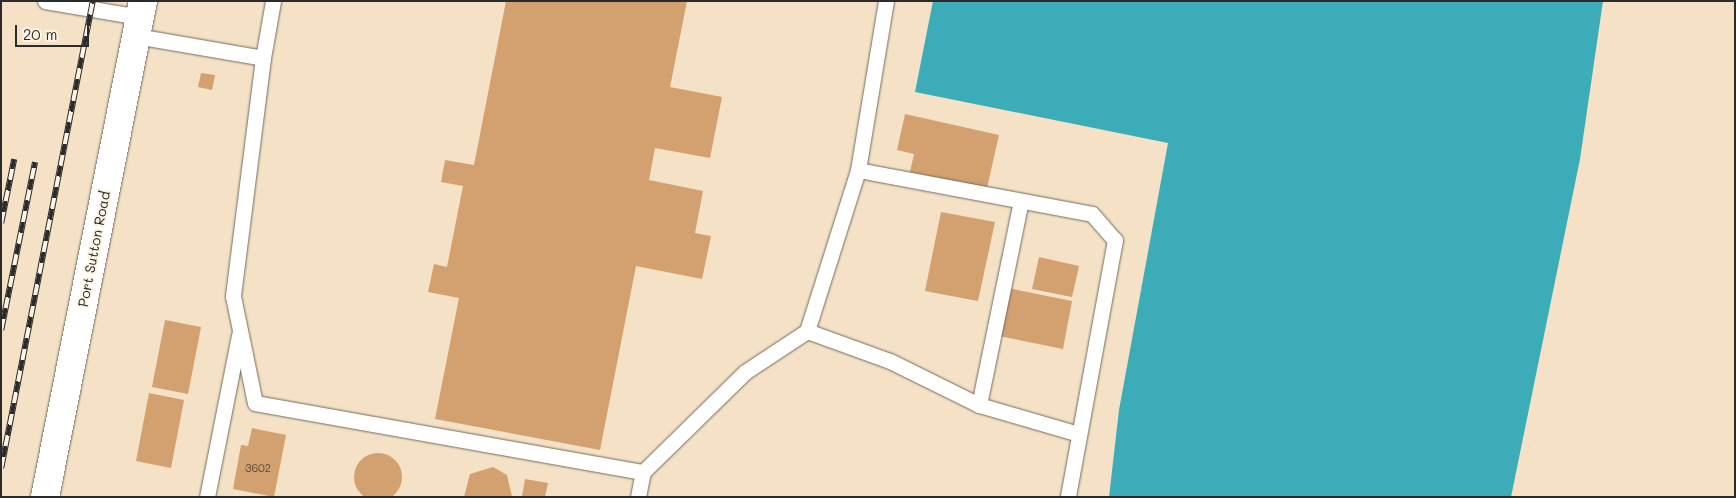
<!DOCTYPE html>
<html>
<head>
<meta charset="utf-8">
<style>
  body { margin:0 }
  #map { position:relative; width:1736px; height:498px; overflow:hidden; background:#f5e1c5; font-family:Mali,sans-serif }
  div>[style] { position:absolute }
  .water>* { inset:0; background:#3cacb8 }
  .building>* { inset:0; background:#d3a06f }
  .round { border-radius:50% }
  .roads { filter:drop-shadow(0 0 1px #726b61) drop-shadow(0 0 1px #726b61) }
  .service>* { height:15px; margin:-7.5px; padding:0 7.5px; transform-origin:7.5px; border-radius:7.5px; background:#fff }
  .minor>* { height:28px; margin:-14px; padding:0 14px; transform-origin:14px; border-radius:14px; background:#fff }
  .rail>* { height:5.5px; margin-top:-2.75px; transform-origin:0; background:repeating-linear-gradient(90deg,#fcf5e5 0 11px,#2b2b2b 0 22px); box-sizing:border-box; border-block:1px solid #2b2b2b }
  span { translate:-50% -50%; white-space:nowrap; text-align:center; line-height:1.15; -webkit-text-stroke:4px #fcf5e5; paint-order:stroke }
  .number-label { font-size:11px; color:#55483c }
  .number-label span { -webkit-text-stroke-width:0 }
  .street-label { font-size:14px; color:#2b2b2b }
  .frame { position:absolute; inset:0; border:2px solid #2b2b2b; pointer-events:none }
  .scale { position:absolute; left:15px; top:25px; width:74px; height:22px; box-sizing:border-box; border:2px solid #2b2b2b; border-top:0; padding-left:6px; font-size:15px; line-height:18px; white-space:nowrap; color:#2b2b2b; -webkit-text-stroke:4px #fcf5e5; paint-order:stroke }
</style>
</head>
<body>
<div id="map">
  <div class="water">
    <div style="clip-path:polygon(933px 1px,1603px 1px,1580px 159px,1511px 497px,1109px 497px,1119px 410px,1168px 143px,915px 92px)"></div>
  </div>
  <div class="building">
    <div style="clip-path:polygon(506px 1px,687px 1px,670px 87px,722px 97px,710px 158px,655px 148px,649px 180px,703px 191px,695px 233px,711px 236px,702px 279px,636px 266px,600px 450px,435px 419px,459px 298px,428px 292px,434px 264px,447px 267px,463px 186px,441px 182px,445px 160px,474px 165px)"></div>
    <div style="clip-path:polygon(201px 73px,215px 75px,212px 90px,198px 87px)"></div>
    <div style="clip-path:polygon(905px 114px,999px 135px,987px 188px,910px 172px,914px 154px,897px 150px)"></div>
    <div style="clip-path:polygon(941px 212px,995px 222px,978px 301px,925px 291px)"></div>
    <div style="clip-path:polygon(1039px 257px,1079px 266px,1072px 297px,1032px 289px)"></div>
    <div style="clip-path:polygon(1008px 288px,1072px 301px,1063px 349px,999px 336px)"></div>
    <div style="clip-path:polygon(165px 320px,201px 327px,188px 394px,152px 387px)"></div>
    <div style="clip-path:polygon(149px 393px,184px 400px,171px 468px,136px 461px)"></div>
    <div style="clip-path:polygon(252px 428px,286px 435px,274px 497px,233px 489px,241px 445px,248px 446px)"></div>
    <div class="round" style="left:354px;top:453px;width:48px;height:48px"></div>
    <div style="clip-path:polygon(493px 467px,507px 475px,512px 497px,464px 497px,470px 474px)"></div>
    <div style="clip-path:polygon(525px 479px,548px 483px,545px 497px,522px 497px)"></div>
  </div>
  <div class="roads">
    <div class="service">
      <div style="left:45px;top:1px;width:96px;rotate:9.6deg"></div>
      <div style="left:136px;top:36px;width:129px;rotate:9.8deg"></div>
      <div style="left:263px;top:58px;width:58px;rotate:-80deg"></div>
      <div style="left:263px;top:58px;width:240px;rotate:97.2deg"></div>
      <div style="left:233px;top:296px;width:109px;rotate:78.4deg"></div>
      <div style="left:255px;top:403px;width:394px;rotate:10.1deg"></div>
      <div style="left:858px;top:170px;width:238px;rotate:10.6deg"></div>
      <div style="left:1092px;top:214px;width:35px;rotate:49deg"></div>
      <div style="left:1115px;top:240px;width:261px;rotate:100.4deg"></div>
      <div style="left:807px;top:331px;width:88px;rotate:19.9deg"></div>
      <div style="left:890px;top:361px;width:99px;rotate:26.3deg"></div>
      <div style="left:979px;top:405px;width:104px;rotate:16.2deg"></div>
      <div style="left:979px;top:405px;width:208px;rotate:-78.4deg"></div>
      <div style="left:207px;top:497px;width:165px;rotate:-78.8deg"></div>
      <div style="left:638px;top:497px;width:25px;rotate:-79deg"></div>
      <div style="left:643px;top:472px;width:143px;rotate:-44.4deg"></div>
      <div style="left:745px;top:372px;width:74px;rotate:-33.5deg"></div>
      <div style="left:807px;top:331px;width:169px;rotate:-72.4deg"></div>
      <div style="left:858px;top:170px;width:171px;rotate:-80.6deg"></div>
    </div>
    <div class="minor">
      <div style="left:45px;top:497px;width:506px;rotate:-78.82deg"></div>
    </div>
  </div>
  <div class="rail">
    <div style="left:1px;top:223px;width:65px;rotate:-78.5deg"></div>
    <div style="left:1px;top:330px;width:171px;rotate:-78.6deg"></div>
    <div style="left:1px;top:468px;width:476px;rotate:-78.9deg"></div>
  </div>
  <div class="number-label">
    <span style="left:258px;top:468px">3602</span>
  </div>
  <div class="street-label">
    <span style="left:94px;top:249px;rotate:-79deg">Port Sutton Road</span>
  </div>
  <div class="frame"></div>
  <div class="scale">20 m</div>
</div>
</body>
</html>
